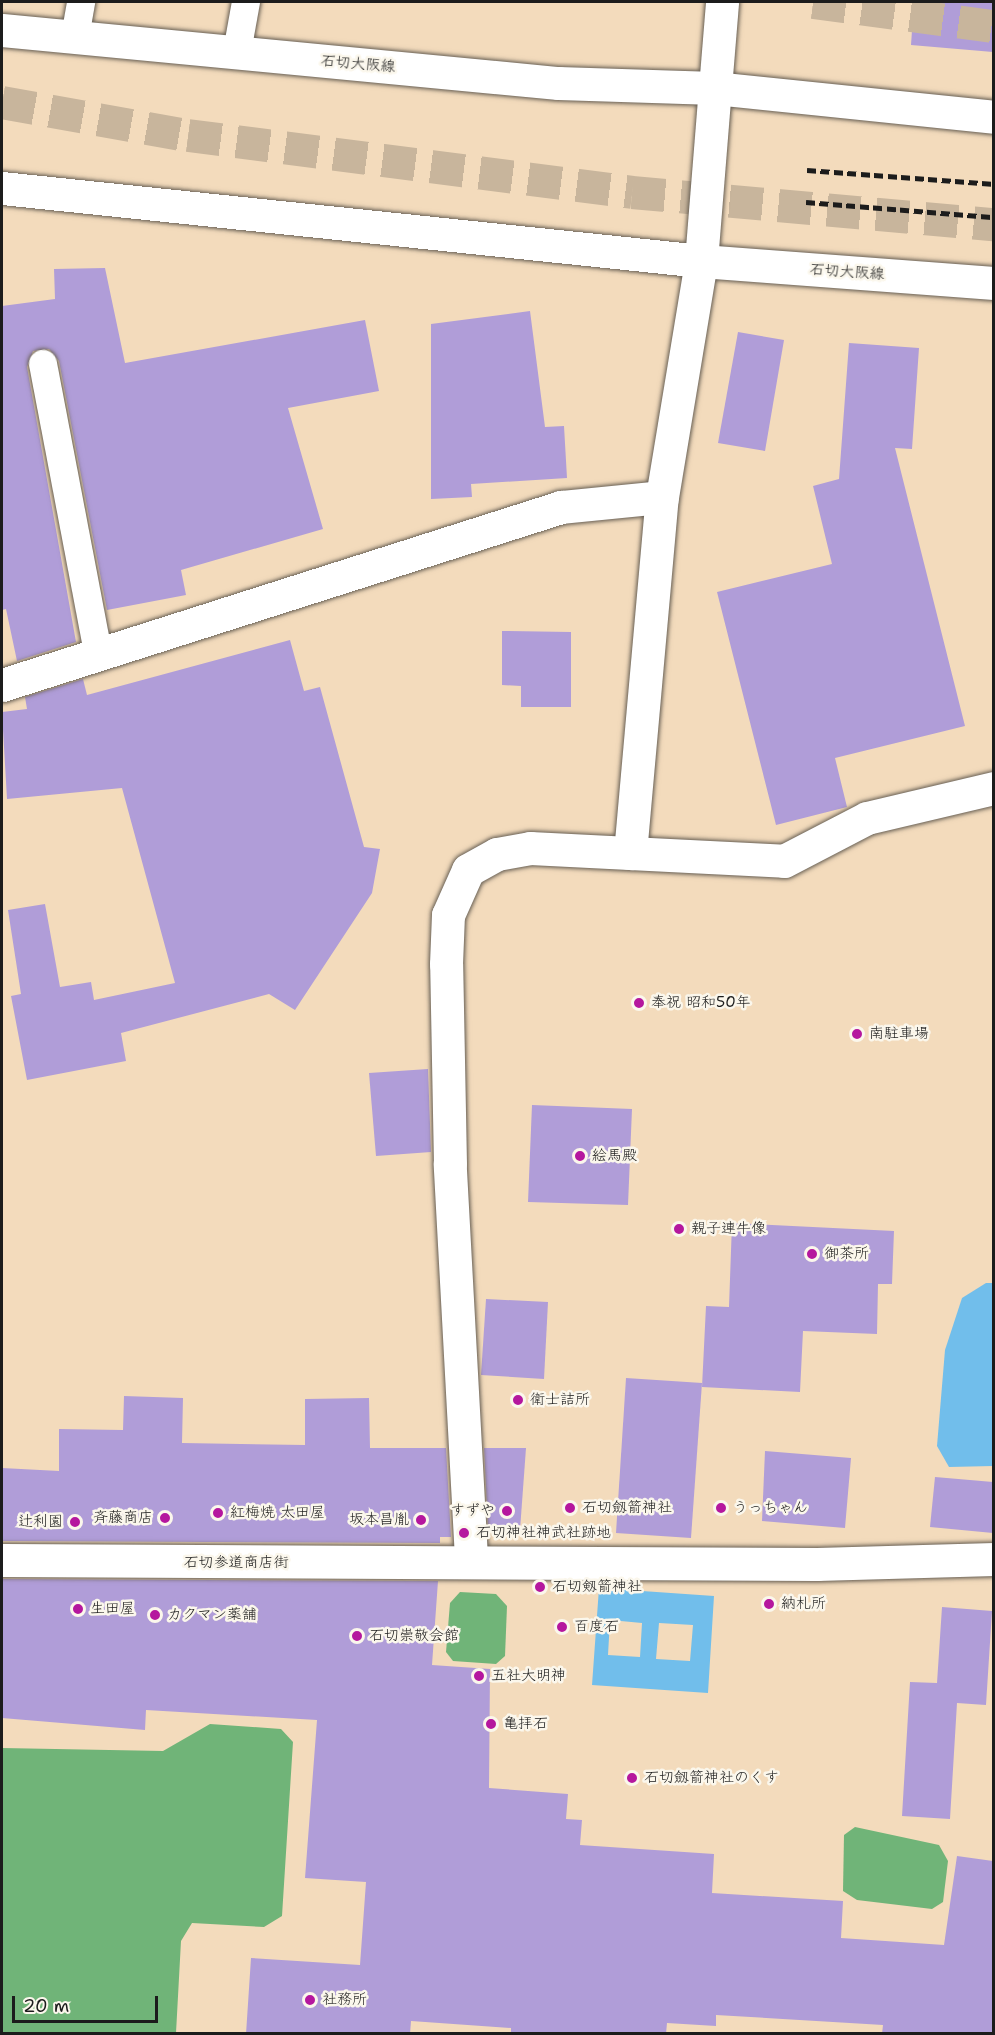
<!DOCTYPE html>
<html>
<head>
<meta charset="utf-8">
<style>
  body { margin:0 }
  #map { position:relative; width:995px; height:2035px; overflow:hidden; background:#f3dbbc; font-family:"Shantell Sans","Klee One",sans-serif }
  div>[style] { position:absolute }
  .forest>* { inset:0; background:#70b478 }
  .water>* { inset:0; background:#71beeb }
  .building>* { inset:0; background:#b09dd8 }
  .highway-tunnel>* { height:33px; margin-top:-16.5px; transform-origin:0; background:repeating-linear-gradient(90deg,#c8b59c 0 33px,transparent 0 49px) }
  .roads { filter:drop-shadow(0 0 2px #675f54) drop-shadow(0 0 2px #675f54) }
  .lane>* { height:28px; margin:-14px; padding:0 14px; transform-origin:14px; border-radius:14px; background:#fff }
  .street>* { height:33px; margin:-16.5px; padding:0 16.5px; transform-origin:16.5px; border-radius:16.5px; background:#fff }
  .secondary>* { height:33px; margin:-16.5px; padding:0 16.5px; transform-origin:16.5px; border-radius:16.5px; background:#fff }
  .rail>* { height:4.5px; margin-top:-2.25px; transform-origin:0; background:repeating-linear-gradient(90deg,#1c1c1c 0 9px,transparent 0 13.5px) }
  .dots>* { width:16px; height:16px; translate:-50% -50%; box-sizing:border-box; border:3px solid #fbf7ec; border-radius:50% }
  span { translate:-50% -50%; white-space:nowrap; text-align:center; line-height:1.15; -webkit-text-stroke:5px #fbf7ec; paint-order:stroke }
  .street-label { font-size:15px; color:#1c1c1c }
  .poi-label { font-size:15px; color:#1c1c1c }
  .left { translate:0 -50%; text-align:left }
  .right { translate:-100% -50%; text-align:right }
  .frame { position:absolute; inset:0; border:3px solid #1c1c1c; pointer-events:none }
  .scale { position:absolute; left:12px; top:1996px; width:146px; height:27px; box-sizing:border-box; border:3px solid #1c1c1c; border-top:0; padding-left:8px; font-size:18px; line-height:21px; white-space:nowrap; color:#1c1c1c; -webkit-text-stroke:4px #fbf7ec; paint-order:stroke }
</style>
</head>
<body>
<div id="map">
  <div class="forest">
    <div style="clip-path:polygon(460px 1592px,496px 1594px,507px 1606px,505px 1656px,496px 1664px,453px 1661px,446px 1652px,450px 1603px)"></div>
    <div style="clip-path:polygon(210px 1724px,281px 1729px,293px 1742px,282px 1916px,264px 1927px,192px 1923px,181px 1941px,176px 2033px,2px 2033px,2px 1748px,163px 1751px)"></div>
    <div style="clip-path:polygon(855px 1827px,939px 1845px,948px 1861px,943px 1902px,932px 1909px,857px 1900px,843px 1891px,844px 1835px)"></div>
  </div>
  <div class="water">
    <div style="clip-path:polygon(986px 1283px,994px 1283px,993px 1466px,949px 1467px,937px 1446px,945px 1350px,962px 1298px)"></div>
    <div style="clip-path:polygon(evenodd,599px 1588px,714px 1596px,708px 1693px,592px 1685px,599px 1588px,610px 1620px,642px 1623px,640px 1657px,608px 1655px,610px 1620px,599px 1588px,659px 1623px,693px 1625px,690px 1661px,656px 1659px,659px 1623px)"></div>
  </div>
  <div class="building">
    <div style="clip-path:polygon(914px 2px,993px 2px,993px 52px,911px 45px)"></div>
    <div style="clip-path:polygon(105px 268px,125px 363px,365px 320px,379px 391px,288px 408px,323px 529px,181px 570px,186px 595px,107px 610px,59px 361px,49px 349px,33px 351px,27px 367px,76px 642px,17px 661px,6px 609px,2px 610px,2px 306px,55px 299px,54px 269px)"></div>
    <div style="clip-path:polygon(530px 311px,545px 427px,564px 426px,567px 478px,471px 484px,472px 497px,431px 499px,431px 324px)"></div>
    <div style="clip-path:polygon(738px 332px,784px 340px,765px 451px,718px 443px)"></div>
    <div style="clip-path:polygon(849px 343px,919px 348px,912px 449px,895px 448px,965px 726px,835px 758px,847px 807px,776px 825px,717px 592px,832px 564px,813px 486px,839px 479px)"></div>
    <div style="clip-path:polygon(502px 631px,571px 632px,571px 707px,521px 707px,521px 686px,502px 685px)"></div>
    <div style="clip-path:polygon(290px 640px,304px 691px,320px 687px,364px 847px,380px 849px,372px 893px,295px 1010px,269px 994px,121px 1033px,126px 1061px,27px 1080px,11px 996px,21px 994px,8px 910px,45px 904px,60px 987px,91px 982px,94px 1000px,175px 983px,122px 788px,7px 799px,2px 712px,27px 709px,25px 697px,83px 679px,87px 695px)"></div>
    <div style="clip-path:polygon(428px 1069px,431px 1152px,376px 1156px,369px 1073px)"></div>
    <div style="clip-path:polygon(532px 1105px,632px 1109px,628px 1205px,528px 1202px)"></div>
    <div style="clip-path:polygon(732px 1223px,894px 1231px,892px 1284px,878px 1284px,877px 1334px,803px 1331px,800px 1392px,702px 1387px,706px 1306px,729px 1307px)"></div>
    <div style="clip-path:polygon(486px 1299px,548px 1302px,544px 1379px,481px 1375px)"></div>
    <div style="clip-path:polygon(626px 1378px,702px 1383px,691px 1538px,616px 1533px)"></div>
    <div style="clip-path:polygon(124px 1396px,183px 1398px,182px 1443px,305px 1445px,305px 1399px,369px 1398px,370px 1448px,446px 1448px,451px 1537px,440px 1537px,440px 1543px,2px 1541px,2px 1468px,59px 1471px,59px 1429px,123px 1430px)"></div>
    <div style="clip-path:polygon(484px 1448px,526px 1448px,520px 1530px,488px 1528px)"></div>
    <div style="clip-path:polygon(765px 1451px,851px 1458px,845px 1528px,762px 1521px)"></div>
    <div style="clip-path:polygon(935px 1477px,993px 1482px,993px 1533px,930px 1527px)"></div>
    <div style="clip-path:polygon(2px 1579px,438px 1581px,432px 1665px,490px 1669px,489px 1788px,568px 1794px,566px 1819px,582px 1820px,580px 1845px,714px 1854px,712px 1893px,843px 1901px,841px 1938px,944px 1945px,957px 1856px,993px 1861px,992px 2034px,882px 2034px,883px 2025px,716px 2015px,716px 2026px,667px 2023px,666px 2034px,511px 2034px,511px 2028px,411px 2021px,410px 2034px,246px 2034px,251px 1958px,360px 1965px,366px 1882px,305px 1878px,317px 1720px,146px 1710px,145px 1730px,2px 1718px)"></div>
    <div style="clip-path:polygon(942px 1607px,992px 1611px,986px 1705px,957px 1703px,950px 1819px,902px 1816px,910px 1682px,937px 1683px)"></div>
  </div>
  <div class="highway-tunnel">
    <div style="left:813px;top:2px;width:183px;rotate:7.6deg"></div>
    <div style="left:2px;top:102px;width:189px;rotate:10.1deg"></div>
    <div style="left:188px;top:135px;width:448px;rotate:7.3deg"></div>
    <div style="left:632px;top:192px;width:363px;rotate:5.1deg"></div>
  </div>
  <div class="roads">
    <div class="lane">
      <div style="left:75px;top:37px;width:36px;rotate:-80deg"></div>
      <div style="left:237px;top:52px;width:51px;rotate:-79.8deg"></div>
      <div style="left:43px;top:364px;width:294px;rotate:79.2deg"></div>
    </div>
    <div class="street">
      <div style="left:715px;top:88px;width:86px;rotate:-85.3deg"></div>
      <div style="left:2px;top:685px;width:587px;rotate:-17.66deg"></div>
      <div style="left:561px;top:507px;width:101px;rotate:-5.7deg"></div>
      <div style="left:630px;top:853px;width:357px;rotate:-84.9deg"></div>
      <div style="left:662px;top:497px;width:239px;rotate:-80.6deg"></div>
      <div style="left:471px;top:1558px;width:395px;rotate:-93.1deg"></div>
      <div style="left:450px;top:1164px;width:200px;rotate:-91.1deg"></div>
      <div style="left:446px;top:964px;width:49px;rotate:-87.7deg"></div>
      <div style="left:448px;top:915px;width:49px;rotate:-66deg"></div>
      <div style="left:468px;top:870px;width:33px;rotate:-29deg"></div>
      <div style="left:497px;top:854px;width:34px;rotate:-10deg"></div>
      <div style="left:530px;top:848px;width:254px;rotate:2.9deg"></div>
      <div style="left:784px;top:861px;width:93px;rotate:-27.4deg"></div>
      <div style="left:867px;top:818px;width:130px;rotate:-13.3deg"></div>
      <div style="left:2px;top:1560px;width:815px;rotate:0.28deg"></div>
      <div style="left:817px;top:1564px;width:177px;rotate:-1.6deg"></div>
    </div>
    <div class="secondary">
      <div style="left:2px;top:30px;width:559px;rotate:5.45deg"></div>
      <div style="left:558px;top:83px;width:157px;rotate:1.8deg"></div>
      <div style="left:715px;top:88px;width:281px;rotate:5.9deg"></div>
      <div style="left:2px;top:188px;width:703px;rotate:5.96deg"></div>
      <div style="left:701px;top:261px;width:294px;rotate:4.3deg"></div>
      <div style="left:701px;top:261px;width:174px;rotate:-85.4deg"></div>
    </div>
  </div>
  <div class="rail">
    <div style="left:807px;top:170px;width:188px;rotate:4.3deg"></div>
    <div style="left:806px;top:202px;width:189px;rotate:4.6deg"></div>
  </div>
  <div class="dots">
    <div style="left:639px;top:1003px;background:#b5179e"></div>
    <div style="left:857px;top:1034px;background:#b5179e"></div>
    <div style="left:580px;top:1156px;background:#b5179e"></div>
    <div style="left:679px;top:1229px;background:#b5179e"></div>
    <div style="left:812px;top:1254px;background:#b5179e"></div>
    <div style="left:518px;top:1400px;background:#b5179e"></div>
    <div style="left:570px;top:1508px;background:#b5179e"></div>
    <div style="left:721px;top:1508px;background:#b5179e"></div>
    <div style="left:507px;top:1511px;background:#b5179e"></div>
    <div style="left:218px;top:1513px;background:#b5179e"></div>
    <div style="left:165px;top:1518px;background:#b5179e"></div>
    <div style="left:421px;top:1520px;background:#b5179e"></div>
    <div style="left:75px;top:1522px;background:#b5179e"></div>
    <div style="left:464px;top:1533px;background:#b5179e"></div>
    <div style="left:540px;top:1587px;background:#b5179e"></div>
    <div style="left:769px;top:1604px;background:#b5179e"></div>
    <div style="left:78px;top:1609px;background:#b5179e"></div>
    <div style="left:155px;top:1615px;background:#b5179e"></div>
    <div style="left:562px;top:1627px;background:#b5179e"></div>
    <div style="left:357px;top:1636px;background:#b5179e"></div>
    <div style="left:479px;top:1676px;background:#b5179e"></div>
    <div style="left:491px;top:1724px;background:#b5179e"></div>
    <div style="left:632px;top:1778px;background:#b5179e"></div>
    <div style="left:310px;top:2000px;background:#b5179e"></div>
  </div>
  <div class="street-label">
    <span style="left:358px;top:64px;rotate:5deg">石切大阪線</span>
    <span style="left:847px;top:272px;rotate:4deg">石切大阪線</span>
    <span style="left:236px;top:1563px">石切参道商店街</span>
  </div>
  <div class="poi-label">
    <span class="left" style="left:651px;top:1003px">奉祝 昭和50年</span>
    <span class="left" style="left:869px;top:1034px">南駐車場</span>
    <span class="left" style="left:592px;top:1156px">絵馬殿</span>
    <span class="left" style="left:691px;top:1229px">親子連牛像</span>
    <span class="left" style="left:824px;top:1254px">御茶所</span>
    <span class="left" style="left:530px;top:1400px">衛士詰所</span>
    <span class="left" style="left:582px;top:1508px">石切劔箭神社</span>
    <span class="left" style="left:733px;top:1508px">うっちゃん</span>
    <span class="right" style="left:495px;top:1511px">すずや</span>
    <span class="left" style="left:230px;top:1513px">紅梅焼 太田屋</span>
    <span class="right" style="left:153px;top:1518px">斉藤商店</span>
    <span class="right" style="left:409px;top:1520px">坂本昌胤</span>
    <span class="right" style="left:63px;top:1522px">辻利園</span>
    <span class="left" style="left:476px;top:1533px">石切神社神武社跡地</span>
    <span class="left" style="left:552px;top:1587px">石切剱箭神社</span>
    <span class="left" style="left:781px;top:1604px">納札所</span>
    <span class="left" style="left:90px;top:1609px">生田屋</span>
    <span class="left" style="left:167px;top:1615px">カクマン薬舗</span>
    <span class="left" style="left:574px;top:1627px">百度石</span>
    <span class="left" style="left:369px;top:1636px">石切崇敬会館</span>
    <span class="left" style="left:491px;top:1676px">五社大明神</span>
    <span class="left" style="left:503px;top:1724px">亀拝石</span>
    <span class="left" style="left:644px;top:1778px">石切劔箭神社のくす</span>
    <span class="left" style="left:322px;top:2000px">社務所</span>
  </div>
  <div class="frame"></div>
  <div class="scale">20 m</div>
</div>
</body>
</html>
